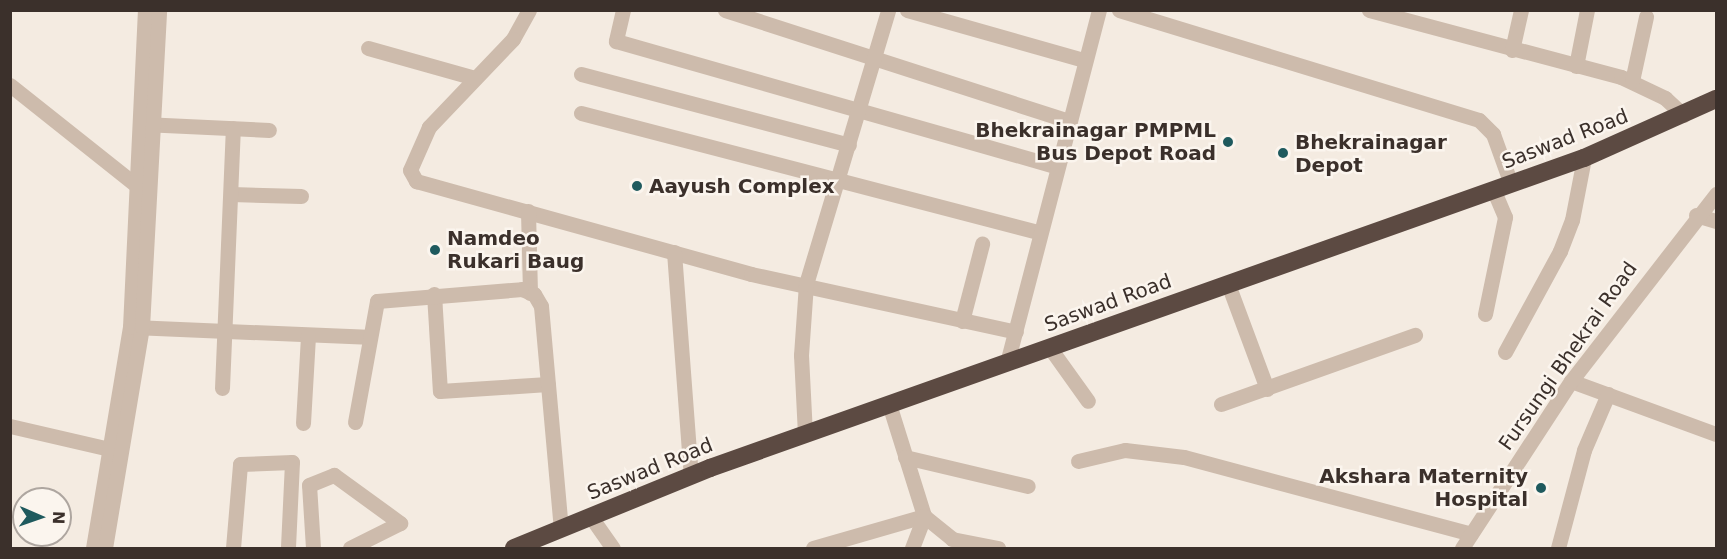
<!DOCTYPE html>
<html>
<head>
<meta charset="utf-8">
<style>
  body { margin:0 }
  #map { position:relative; width:1727px; height:559px; overflow:hidden; background:#f4ebe1; font-family:"DejaVu Sans",sans-serif }
  div>[style] { position:absolute }
  .minor>* { height:15px; margin:-7.5px; padding:0 7.5px; transform-origin:7.5px; border-radius:7.5px; background:#cdbbac }
  .highway>* { height:18px; margin:-9px; padding:0 9px; transform-origin:9px; border-radius:9px; background:#5c4a42 }
  .dots>* { width:16px; height:16px; translate:-50% -50%; box-sizing:border-box; border:3px solid #fbf5ee; border-radius:50% }
  span { translate:-50% -50%; white-space:nowrap; text-align:center; line-height:1.15; -webkit-text-stroke:5px #fbf5ee; paint-order:stroke }
  .poi-label { font-size:20px; color:#3b302b; font-weight:700 }
  .right { translate:-100% -50%; text-align:right }
  .left { translate:0 -50%; text-align:left }
  .street-label { font-size:20px; color:#3b302b }
  .frame { position:absolute; inset:0; border:12px solid #3b302b; pointer-events:none }
  .north { position:absolute; left:12px; top:487px; width:60px; height:60px; box-sizing:border-box; background:#fbf5ee; border:2px solid #aea6a0; border-radius:50%; rotate:92deg; font-size:16px; font-weight:700; line-height:24px; text-align:center; color:#3b302b }
  .north::after { content:''; display:block; margin:auto; width:21px; height:27px; background:#1f5a5e; clip-path:polygon(50% 0,100% 100%,50% 72%,0 100%) }
</style>
</head>
<body>
<div id="map">
  <div class="minor">
    <div style="left:529px;top:10px;width:33px;rotate:119deg"></div>
    <div style="left:513px;top:39px;width:122px;rotate:133.7deg"></div>
    <div style="left:429px;top:127px;width:47px;rotate:113.8deg"></div>
    <div style="left:410px;top:170px;width:13px;rotate:61deg"></div>
    <div style="left:416px;top:181px;width:348px;rotate:15.5deg"></div>
    <div style="left:751px;top:274px;width:271px;rotate:12.3deg"></div>
    <div style="left:623px;top:10px;width:32px;rotate:103deg"></div>
    <div style="left:616px;top:41px;width:457px;rotate:15.9deg"></div>
    <div style="left:725px;top:10px;width:361px;rotate:17.9deg"></div>
    <div style="left:907px;top:10px;width:184px;rotate:15.8deg"></div>
    <div style="left:1119px;top:10px;width:376px;rotate:17deg"></div>
    <div style="left:1479px;top:120px;width:20px;rotate:45deg"></div>
    <div style="left:1493px;top:134px;width:53px;rotate:70.2deg"></div>
    <div style="left:1369px;top:10px;width:261px;rotate:14.9deg"></div>
    <div style="left:1621px;top:77px;width:49px;rotate:25.5deg"></div>
    <div style="left:1665px;top:98px;width:25px;rotate:43deg"></div>
    <div style="left:368px;top:48px;width:111px;rotate:15.7deg"></div>
    <div style="left:1512px;top:50px;width:41px;rotate:-77.3deg"></div>
    <div style="left:1576px;top:66px;width:57px;rotate:-78.9deg"></div>
    <div style="left:581px;top:74px;width:277px;rotate:14.8deg"></div>
    <div style="left:1632px;top:81px;width:66px;rotate:-77.7deg"></div>
    <div style="left:10px;top:85px;width:169px;rotate:38.5deg"></div>
    <div style="left:581px;top:113px;width:473px;rotate:14.6deg"></div>
    <div style="left:143px;top:124px;width:126px;rotate:2.7deg"></div>
    <div style="left:231px;top:194px;width:70px;rotate:1.6deg"></div>
    <div style="left:528px;top:211px;width:82px;rotate:88.6deg"></div>
    <div style="left:1696px;top:215px;width:21px;rotate:17deg"></div>
    <div style="left:674px;top:252px;width:225px;rotate:85.7deg"></div>
    <div style="left:1228px;top:284px;width:112px;rotate:69.6deg"></div>
    <div style="left:434px;top:294px;width:97px;rotate:86.5deg"></div>
    <div style="left:440px;top:391px;width:108px;rotate:-3.7deg"></div>
    <div style="left:1485px;top:314px;width:99px;rotate:-78.3deg"></div>
    <div style="left:1505px;top:217px;width:28px;rotate:-113deg"></div>
    <div style="left:962px;top:321px;width:80px;rotate:-75.4deg"></div>
    <div style="left:133px;top:327px;width:234px;rotate:2.4deg"></div>
    <div style="left:1050px;top:348px;width:65px;rotate:54.4deg"></div>
    <div style="left:1505px;top:352px;width:115px;rotate:-61.4deg"></div>
    <div style="left:1560px;top:251px;width:33px;rotate:-69deg"></div>
    <div style="left:1572px;top:220px;width:63px;rotate:-79deg"></div>
    <div style="left:1007px;top:363px;width:365px;rotate:-75.4deg"></div>
    <div style="left:1571px;top:381px;width:154px;rotate:20.1deg"></div>
    <div style="left:222px;top:388px;width:260px;rotate:-87.6deg"></div>
    <div style="left:889px;top:404px;width:117px;rotate:72.6deg"></div>
    <div style="left:924px;top:516px;width:36px;rotate:39deg"></div>
    <div style="left:952px;top:539px;width:47px;rotate:11.1deg"></div>
    <div style="left:1221px;top:404px;width:206px;rotate:-19.6deg"></div>
    <div style="left:355px;top:422px;width:123px;rotate:-79.7deg"></div>
    <div style="left:377px;top:301px;width:145px;rotate:-4.7deg"></div>
    <div style="left:522px;top:289px;width:13px;rotate:23deg"></div>
    <div style="left:534px;top:294px;width:14px;rotate:60deg"></div>
    <div style="left:541px;top:306px;width:223px;rotate:84.9deg"></div>
    <div style="left:303px;top:423px;width:88px;rotate:-86.7deg"></div>
    <div style="left:10px;top:426px;width:111px;rotate:13deg"></div>
    <div style="left:805px;top:434px;width:79px;rotate:-92.9deg"></div>
    <div style="left:801px;top:355px;width:71px;rotate:-86deg"></div>
    <div style="left:806px;top:284px;width:286px;rotate:-73.3deg"></div>
    <div style="left:905px;top:457px;width:126px;rotate:13.3deg"></div>
    <div style="left:1078px;top:461px;width:48px;rotate:-13.2deg"></div>
    <div style="left:1125px;top:450px;width:59px;rotate:6.8deg"></div>
    <div style="left:1184px;top:457px;width:297px;rotate:15deg"></div>
    <div style="left:591px;top:517px;width:38px;rotate:55deg"></div>
    <div style="left:93px;top:548px;width:224px;rotate:-80.5deg"></div>
    <div style="left:130px;top:327px;width:317px;rotate:-87.3deg"></div>
    <div style="left:105px;top:548px;width:224px;rotate:-80.5deg"></div>
    <div style="left:142px;top:327px;width:317px;rotate:-86.9deg"></div>
    <div style="left:233px;top:548px;width:84px;rotate:-85.2deg"></div>
    <div style="left:240px;top:464px;width:52px;rotate:-2.2deg"></div>
    <div style="left:292px;top:462px;width:86px;rotate:92.7deg"></div>
    <div style="left:313px;top:548px;width:63px;rotate:-93.6deg"></div>
    <div style="left:309px;top:485px;width:27px;rotate:-22deg"></div>
    <div style="left:334px;top:475px;width:82px;rotate:36deg"></div>
    <div style="left:400px;top:523px;width:56px;rotate:153.4deg"></div>
    <div style="left:813px;top:548px;width:116px;rotate:-16.1deg"></div>
    <div style="left:912px;top:548px;width:34px;rotate:-69deg"></div>
    <div style="left:1462px;top:548px;width:199px;rotate:-56.9deg"></div>
    <div style="left:1571px;top:381px;width:237px;rotate:-52.2deg"></div>
    <div style="left:1558px;top:548px;width:101px;rotate:-75.1deg"></div>
    <div style="left:1584px;top:450px;width:61px;rotate:-66.8deg"></div>
  </div>
  <div class="highway">
    <div style="left:514px;top:548px;width:212px;rotate:-22.2deg"></div>
    <div style="left:710px;top:468px;width:927px;rotate:-19.53deg"></div>
    <div style="left:1584px;top:158px;width:145px;rotate:-24.1deg"></div>
  </div>
  <div class="dots">
    <div style="left:1228px;top:142px;background:#1f5a5e"></div>
    <div style="left:1283px;top:153px;background:#1f5a5e"></div>
    <div style="left:637px;top:186px;background:#1f5a5e"></div>
    <div style="left:435px;top:250px;background:#1f5a5e"></div>
    <div style="left:1541px;top:488px;background:#1f5a5e"></div>
  </div>
  <div class="poi-label">
    <span class="right" style="left:1216px;top:142px">Bhekrainagar PMPML<br>Bus Depot Road</span>
    <span class="left" style="left:1295px;top:154px">Bhekrainagar<br>Depot</span>
    <span class="left" style="left:649px;top:186px">Aayush Complex</span>
    <span class="left" style="left:447px;top:250px">Namdeo<br>Rukari Baug</span>
    <span class="right" style="left:1528px;top:488px">Akshara Maternity<br>Hospital</span>
  </div>
  <div class="street-label">
    <span style="left:1565px;top:139px;rotate:-21deg">Saswad Road</span>
    <span style="left:1108px;top:303px;rotate:-20deg">Saswad Road</span>
    <span style="left:1568px;top:356px;rotate:-55deg">Fursungi Bhekrai Road</span>
    <span style="left:650px;top:469px;rotate:-22deg">Saswad Road</span>
  </div>
  <div class="frame"></div>
  <div class="north">N</div>
</div>
</body>
</html>
